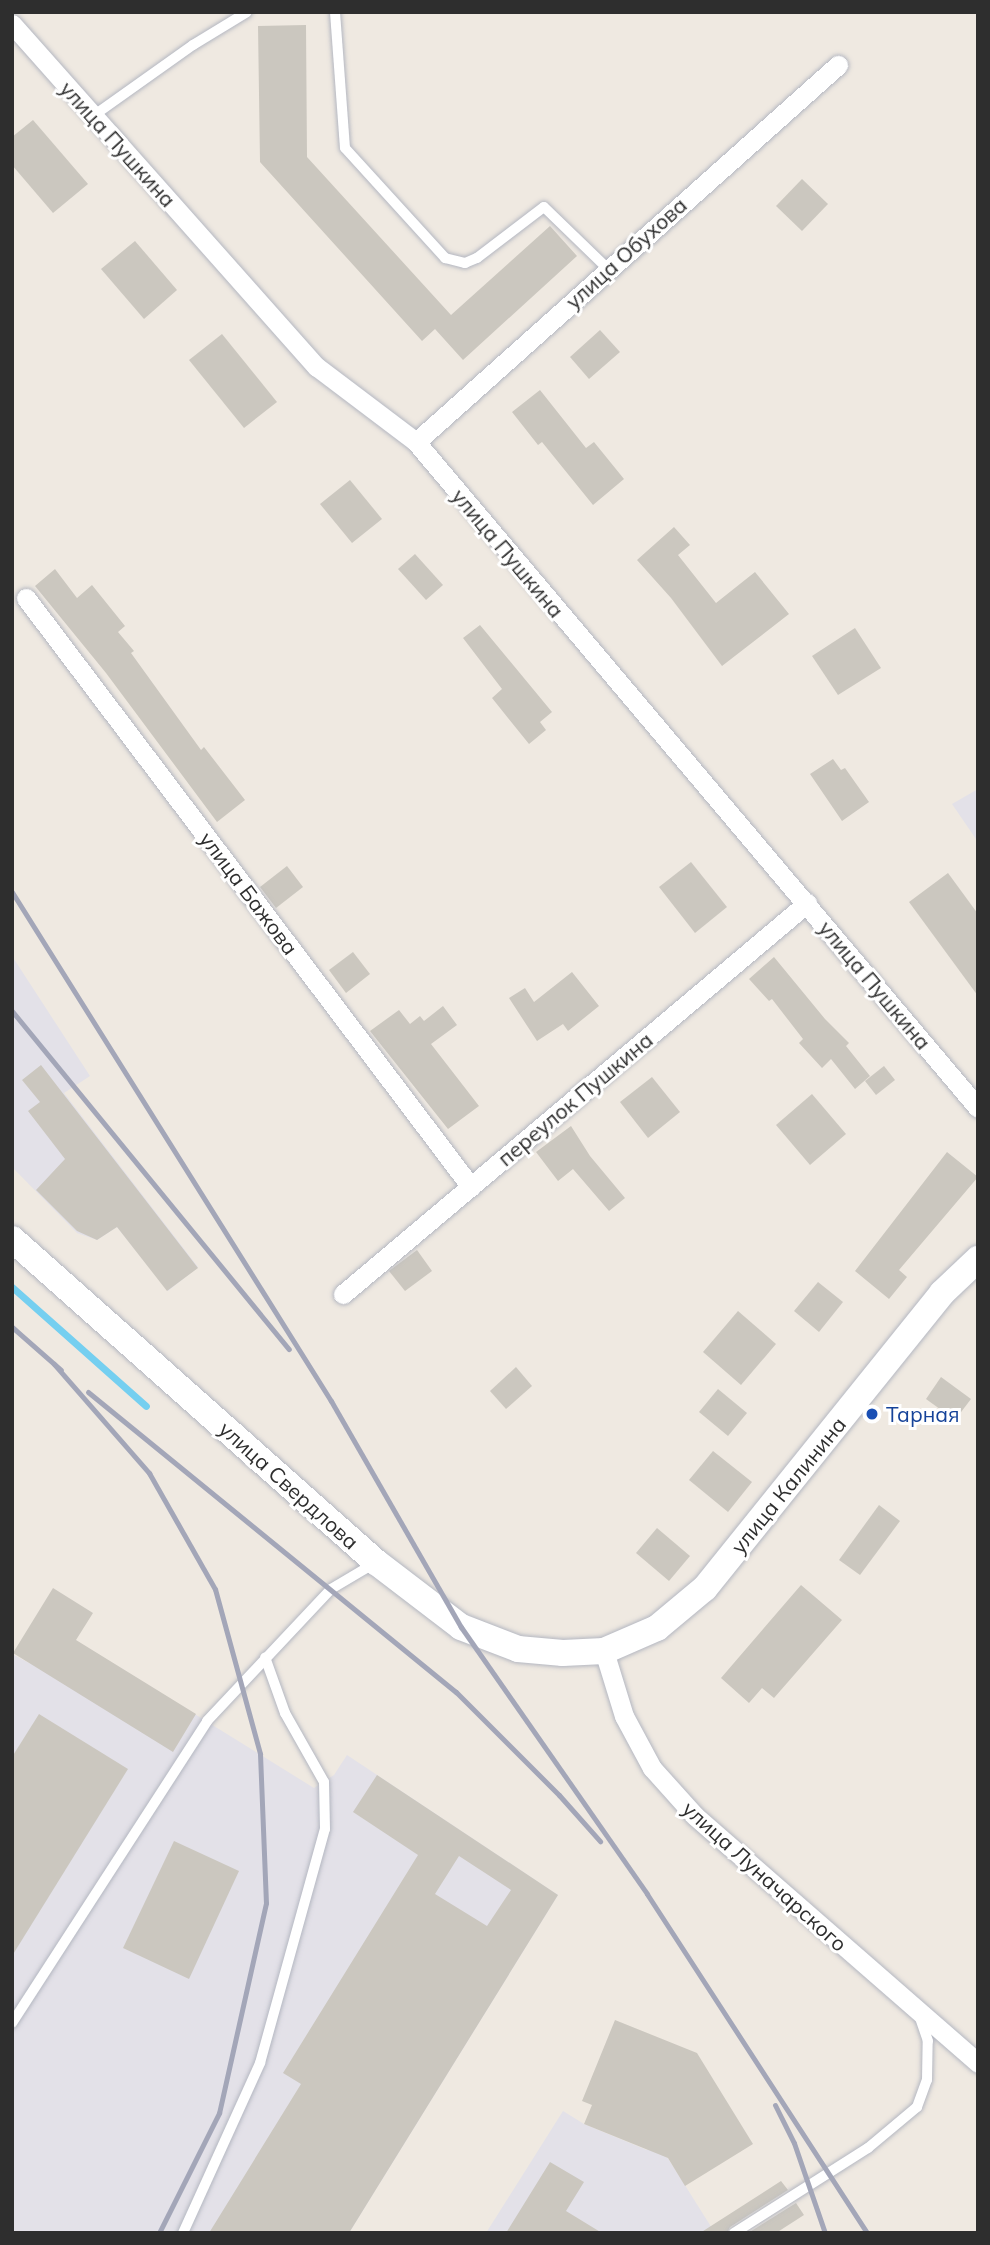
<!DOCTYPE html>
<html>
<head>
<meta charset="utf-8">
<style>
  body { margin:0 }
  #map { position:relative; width:990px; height:2245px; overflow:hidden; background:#efe9e1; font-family:Mulish,sans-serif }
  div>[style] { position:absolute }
  .industrial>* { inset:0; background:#e3e1e8 }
  .stream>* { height:7px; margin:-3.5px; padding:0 3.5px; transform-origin:3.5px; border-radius:3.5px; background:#75cff0 }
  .building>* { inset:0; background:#cbc7bf }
  .roads { filter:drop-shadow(0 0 2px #b4b7c1) drop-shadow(0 0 2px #b4b7c1) }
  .service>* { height:10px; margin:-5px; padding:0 5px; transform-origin:5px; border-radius:5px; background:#fff }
  .minor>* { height:19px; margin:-9.5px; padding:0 9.5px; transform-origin:9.5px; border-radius:9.5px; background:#fff }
  .secondary>* { height:26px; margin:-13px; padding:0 13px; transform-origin:13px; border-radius:13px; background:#fff }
  .rail>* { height:5px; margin:-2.5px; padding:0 2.5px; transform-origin:2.5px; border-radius:2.5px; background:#a3a6b8 }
  .dots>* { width:19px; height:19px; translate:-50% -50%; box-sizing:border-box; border:4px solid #fff; border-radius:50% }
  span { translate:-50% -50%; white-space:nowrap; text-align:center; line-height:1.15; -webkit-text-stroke:6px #fff; paint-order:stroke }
  .street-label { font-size:21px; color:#2e2e2e }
  .transit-label { font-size:21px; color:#164399 }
  .left { translate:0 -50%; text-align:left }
  .frame { position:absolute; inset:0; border:14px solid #2e2e2e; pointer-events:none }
</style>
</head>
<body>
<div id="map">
  <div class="industrial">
    <div style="clip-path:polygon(978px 789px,978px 842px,952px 804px)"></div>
    <div style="clip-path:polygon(12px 956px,90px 1076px,64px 1093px,198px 1267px,168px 1291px,117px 1227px,97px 1240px,77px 1233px,12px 1167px)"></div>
    <div style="clip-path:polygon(54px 1627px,314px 1788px,334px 1775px,347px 1755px,558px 1895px,349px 2233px,12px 2233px,12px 1654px,31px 1664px)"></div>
    <div style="clip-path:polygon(563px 2111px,584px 2124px,647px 2150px,654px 2136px,715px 2233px,486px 2233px)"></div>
  </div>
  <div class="stream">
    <div style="left:12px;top:1287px;width:179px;rotate:41.6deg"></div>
  </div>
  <div class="building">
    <div style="clip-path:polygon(306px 25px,307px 157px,451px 315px,550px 226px,577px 256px,463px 360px,435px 329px,422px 341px,260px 162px,258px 26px)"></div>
    <div style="clip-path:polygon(33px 120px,88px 184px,53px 213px,12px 165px,12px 137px)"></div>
    <div style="clip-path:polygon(802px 179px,828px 204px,802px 231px,776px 206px)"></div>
    <div style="clip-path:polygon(135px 241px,177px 290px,144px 319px,101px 269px)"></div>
    <div style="clip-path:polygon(600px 330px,620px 352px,589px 379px,570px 357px)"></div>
    <div style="clip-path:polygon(222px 334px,277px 402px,244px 428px,189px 360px)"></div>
    <div style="clip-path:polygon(540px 390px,586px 448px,594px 442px,624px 479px,593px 505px,542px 442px,538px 445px,512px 412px)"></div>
    <div style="clip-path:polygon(350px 480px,382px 519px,352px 543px,320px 504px)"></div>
    <div style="clip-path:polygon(674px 527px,690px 545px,678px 555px,716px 603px,755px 572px,789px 614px,722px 666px,671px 598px,637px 560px)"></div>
    <div style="clip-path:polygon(415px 554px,443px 585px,426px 600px,398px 569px)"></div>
    <div style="clip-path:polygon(55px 569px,77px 598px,92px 585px,125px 626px,118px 632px,134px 651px,131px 653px,201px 750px,204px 747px,245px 800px,217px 822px,106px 673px,35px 586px)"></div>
    <div style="clip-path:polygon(480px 625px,552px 712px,540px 722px,546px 730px,529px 744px,492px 698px,502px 689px,463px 638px)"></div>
    <div style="clip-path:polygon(855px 628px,881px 668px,838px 695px,812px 656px)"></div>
    <div style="clip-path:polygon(833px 759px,841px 770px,845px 768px,869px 802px,842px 821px,810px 774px)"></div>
    <div style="clip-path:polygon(691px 862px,727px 907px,695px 933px,659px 887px)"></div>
    <div style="clip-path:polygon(287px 866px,303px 887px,276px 908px,260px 887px)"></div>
    <div style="clip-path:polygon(948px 873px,978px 914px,978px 996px,909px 902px)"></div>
    <div style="clip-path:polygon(353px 952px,370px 974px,346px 993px,329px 970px)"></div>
    <div style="clip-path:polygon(774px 957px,825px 1019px,849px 1043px,846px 1046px,870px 1076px,855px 1089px,831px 1059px,822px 1068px,799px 1043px,803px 1039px,772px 999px,769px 1001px,749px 979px)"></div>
    <div style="clip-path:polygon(572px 972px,599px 1006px,568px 1031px,563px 1024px,537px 1041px,509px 998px,525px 988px,534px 1002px)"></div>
    <div style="clip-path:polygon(443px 1006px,457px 1025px,431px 1044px,479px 1106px,448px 1129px,370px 1031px,399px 1010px,410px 1024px,420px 1016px,424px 1021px)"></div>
    <div style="clip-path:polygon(41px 1065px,198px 1268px,167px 1291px,117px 1227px,97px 1240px,77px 1231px,36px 1190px,65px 1159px,28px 1111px,40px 1102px,22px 1080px)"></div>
    <div style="clip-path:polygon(884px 1066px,895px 1080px,876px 1095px,865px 1081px)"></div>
    <div style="clip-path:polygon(652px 1077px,680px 1112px,648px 1138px,620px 1102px)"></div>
    <div style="clip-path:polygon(812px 1094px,846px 1134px,810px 1165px,776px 1125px)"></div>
    <div style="clip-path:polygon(571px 1126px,590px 1156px,625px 1198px,609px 1211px,573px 1169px,558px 1181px,536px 1152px)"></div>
    <div style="clip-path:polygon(947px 1152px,978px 1177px,899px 1270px,907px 1277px,889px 1299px,855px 1271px)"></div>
    <div style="clip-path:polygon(417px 1250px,432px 1271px,405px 1291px,389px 1271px)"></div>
    <div style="clip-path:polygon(818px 1282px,843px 1302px,819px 1332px,794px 1311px)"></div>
    <div style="clip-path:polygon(738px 1311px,776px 1344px,741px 1385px,703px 1352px)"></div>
    <div style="clip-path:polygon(516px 1367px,532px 1386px,506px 1409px,490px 1391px)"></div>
    <div style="clip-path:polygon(941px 1377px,971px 1399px,955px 1420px,926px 1399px)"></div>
    <div style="clip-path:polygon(718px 1389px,747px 1413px,728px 1436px,699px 1412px)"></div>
    <div style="clip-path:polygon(713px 1451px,752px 1482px,728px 1512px,689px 1480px)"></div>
    <div style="clip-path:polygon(879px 1505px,900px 1521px,860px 1575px,839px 1560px)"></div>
    <div style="clip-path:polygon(657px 1528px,690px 1556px,669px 1581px,636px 1553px)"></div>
    <div style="clip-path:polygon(801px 1585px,842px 1620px,774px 1698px,762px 1688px,749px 1703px,721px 1678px)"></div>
    <div style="clip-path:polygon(53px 1588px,93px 1613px,76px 1640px,196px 1714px,173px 1752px,13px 1653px)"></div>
    <div style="clip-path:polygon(39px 1714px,128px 1769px,12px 1956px,12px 1757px)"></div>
    <div style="clip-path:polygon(evenodd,377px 1775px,558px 1895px,349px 2233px,209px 2233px,301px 2084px,283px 2073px,418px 1855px,353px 1812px,377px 1775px,459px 1856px,511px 1890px,487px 1926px,435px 1894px,459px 1856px)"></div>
    <div style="clip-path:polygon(174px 1841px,239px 1871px,189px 1979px,123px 1948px)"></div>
    <div style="clip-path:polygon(615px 2020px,697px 2053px,753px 2144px,685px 2186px,668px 2158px,584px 2124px,592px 2105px,582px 2101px)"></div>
    <div style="clip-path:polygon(550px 2162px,584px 2182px,566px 2211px,602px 2233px,506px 2233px)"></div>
    <div style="clip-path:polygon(781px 2181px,788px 2190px,730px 2227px,727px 2233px,700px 2233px)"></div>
    <div style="clip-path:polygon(796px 2203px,804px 2215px,776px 2233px,748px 2233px)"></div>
  </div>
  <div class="roads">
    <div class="service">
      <div style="left:335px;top:12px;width:136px;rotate:85.8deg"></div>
      <div style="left:345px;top:148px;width:149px;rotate:47.7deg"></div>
      <div style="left:445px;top:258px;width:21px;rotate:14deg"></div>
      <div style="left:465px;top:263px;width:13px;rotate:-23deg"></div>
      <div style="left:477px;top:258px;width:84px;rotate:-37.3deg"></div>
      <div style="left:544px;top:207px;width:89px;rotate:44.1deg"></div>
      <div style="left:93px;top:116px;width:123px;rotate:-35.4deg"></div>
      <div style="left:193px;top:45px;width:63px;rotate:-31.4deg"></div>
      <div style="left:12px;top:2023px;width:359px;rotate:-57.1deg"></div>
      <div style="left:207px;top:1721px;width:181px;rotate:-46.8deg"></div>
      <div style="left:331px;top:1589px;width:51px;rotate:-30.6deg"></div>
      <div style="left:183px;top:2233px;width:187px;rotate:-65.6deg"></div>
      <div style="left:260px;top:2063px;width:243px;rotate:-74.5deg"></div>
      <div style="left:325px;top:1829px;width:47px;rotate:-91.2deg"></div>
      <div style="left:324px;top:1782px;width:79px;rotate:-119.5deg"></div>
      <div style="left:285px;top:1713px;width:59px;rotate:-109.7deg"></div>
      <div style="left:734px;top:2233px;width:159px;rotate:-32.4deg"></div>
      <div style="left:868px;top:2148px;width:64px;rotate:-39.9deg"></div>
      <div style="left:917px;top:2107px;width:29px;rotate:-70deg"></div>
      <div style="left:927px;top:2080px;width:39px;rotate:-89deg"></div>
      <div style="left:928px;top:2041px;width:24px;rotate:-109deg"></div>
    </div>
    <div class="minor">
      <div style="left:12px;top:24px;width:459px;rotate:48.4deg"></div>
      <div style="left:317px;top:367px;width:124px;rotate:37.1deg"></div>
      <div style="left:416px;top:442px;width:871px;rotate:49.84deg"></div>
      <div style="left:416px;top:442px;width:566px;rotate:-41.78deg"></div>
      <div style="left:26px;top:598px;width:738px;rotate:52.93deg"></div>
      <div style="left:343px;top:1294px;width:607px;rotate:-40.12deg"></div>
      <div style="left:604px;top:1651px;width:68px;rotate:72.9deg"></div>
      <div style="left:624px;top:1716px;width:59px;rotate:61.7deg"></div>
      <div style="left:652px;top:1768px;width:64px;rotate:48.1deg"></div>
      <div style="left:695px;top:1816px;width:376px;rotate:41.1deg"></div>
    </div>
    <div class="secondary">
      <div style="left:12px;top:1239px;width:487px;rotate:41.6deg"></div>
      <div style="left:376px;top:1562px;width:107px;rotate:37.4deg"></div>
      <div style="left:461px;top:1627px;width:61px;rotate:21.1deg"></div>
      <div style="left:518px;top:1649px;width:45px;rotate:5.1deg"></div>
      <div style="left:563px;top:1653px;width:41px;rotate:-2.8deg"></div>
      <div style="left:604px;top:1651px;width:58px;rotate:-23.5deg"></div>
      <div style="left:657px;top:1628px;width:62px;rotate:-39.8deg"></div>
      <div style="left:705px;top:1588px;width:378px;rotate:-51.2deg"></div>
      <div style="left:942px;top:1293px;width:50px;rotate:-43.4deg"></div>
    </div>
  </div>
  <div class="rail">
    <div style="left:12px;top:892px;width:601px;rotate:57.92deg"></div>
    <div style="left:331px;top:1401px;width:261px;rotate:60.1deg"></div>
    <div style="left:461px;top:1627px;width:325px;rotate:55.1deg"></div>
    <div style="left:647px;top:1894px;width:404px;rotate:57deg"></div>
    <div style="left:12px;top:1011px;width:437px;rotate:50.7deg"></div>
    <div style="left:12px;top:1327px;width:65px;rotate:41.3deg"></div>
    <div style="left:54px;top:1364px;width:145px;rotate:48.9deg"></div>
    <div style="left:149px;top:1473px;width:133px;rotate:60.4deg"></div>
    <div style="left:215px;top:1589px;width:171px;rotate:74.7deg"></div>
    <div style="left:260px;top:1754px;width:149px;rotate:87.7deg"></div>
    <div style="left:266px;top:1903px;width:215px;rotate:102.6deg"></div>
    <div style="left:219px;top:2113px;width:134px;rotate:116.6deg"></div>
    <div style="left:88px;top:1392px;width:475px;rotate:39.2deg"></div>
    <div style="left:456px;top:1692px;width:146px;rotate:45deg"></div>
    <div style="left:559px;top:1795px;width:62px;rotate:48.3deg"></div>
    <div style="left:775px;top:2105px;width:42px;rotate:63.4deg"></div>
    <div style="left:794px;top:2143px;width:95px;rotate:71deg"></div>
  </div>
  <div class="dots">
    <div style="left:872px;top:1414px;background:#1a4fb4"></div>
  </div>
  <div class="street-label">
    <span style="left:118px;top:144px;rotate:48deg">улица Пушкина</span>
    <span style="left:626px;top:253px;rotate:-42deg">улица Обухова</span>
    <span style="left:508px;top:553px;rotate:50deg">улица Пушкина</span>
    <span style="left:249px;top:893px;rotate:53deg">улица Бажова</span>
    <span style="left:875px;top:985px;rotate:50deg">улица Пушкина</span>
    <span style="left:575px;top:1099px;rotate:-40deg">переулок Пушкина</span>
    <span style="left:289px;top:1485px;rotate:42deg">улица Свердлова</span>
    <span style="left:788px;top:1485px;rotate:-51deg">улица Калинина</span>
    <span style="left:765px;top:1876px;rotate:42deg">улица Луначарского</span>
  </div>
  <div class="transit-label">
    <span class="left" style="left:886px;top:1414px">Тарная</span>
  </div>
  <div class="frame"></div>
</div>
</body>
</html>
